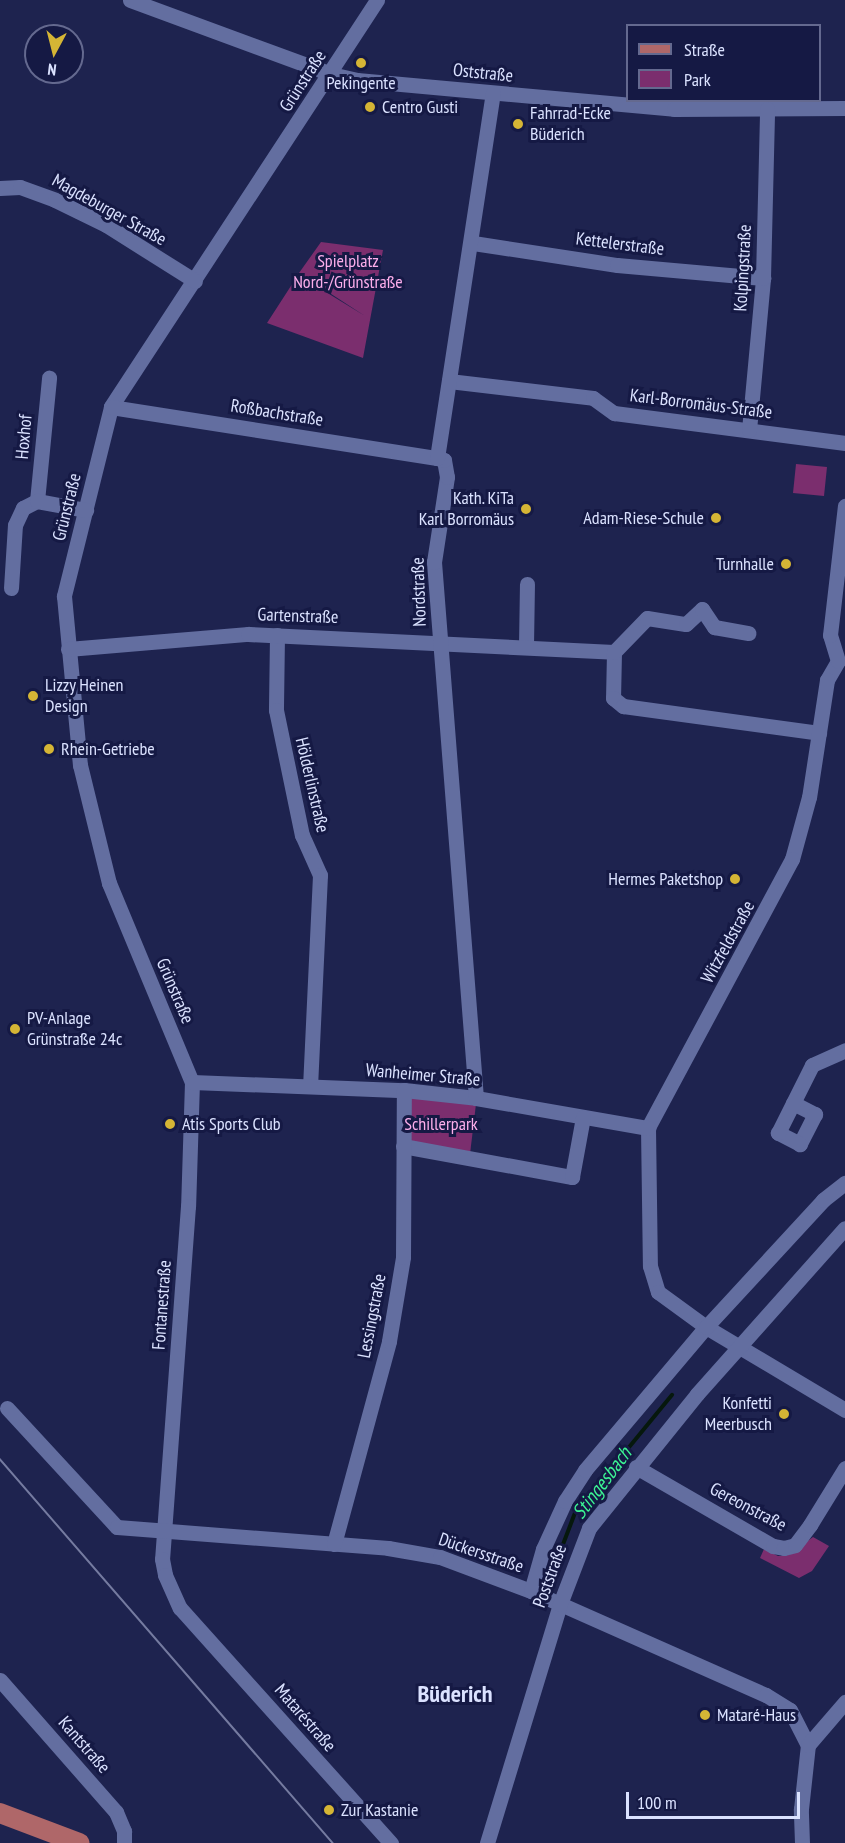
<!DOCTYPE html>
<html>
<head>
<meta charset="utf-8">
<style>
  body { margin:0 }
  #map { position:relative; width:845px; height:1843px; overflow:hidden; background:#1e234f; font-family:"PT Sans Narrow",sans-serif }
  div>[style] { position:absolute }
  .green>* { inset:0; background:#7b2e6e }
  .stream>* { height:4px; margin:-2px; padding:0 2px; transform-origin:2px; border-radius:2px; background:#06180d }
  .minor>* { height:15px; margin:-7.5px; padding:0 7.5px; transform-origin:7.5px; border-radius:7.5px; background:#636ea0 }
  .major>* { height:20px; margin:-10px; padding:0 10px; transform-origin:10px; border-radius:10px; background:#af6769 }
  .tram>* { height:1.5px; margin:-0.75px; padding:0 0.75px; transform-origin:0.75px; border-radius:0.75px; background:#757ba0 }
  .dots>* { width:16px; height:16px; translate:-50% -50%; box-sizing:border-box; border:3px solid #151944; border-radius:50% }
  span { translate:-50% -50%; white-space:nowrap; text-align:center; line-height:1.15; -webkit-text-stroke:6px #151944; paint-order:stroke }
  .street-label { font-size:18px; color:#dbe2ff }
  .poi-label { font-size:18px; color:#dbe2ff }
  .left { translate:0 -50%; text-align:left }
  .right { translate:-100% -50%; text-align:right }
  .park-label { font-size:18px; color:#fcaeeb }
  .water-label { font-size:20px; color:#3cf494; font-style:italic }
  .district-label { font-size:24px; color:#dbe2ff; font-weight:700 }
  .legend { position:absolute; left:626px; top:24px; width:195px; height:78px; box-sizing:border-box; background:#151944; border:2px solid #64698f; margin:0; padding:8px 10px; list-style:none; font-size:18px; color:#dbe2ff }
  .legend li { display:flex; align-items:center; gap:12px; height:30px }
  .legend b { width:30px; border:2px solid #64698f }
  .north { position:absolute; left:24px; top:24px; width:60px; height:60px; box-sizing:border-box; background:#151944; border:2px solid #64698f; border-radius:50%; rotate:187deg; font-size:16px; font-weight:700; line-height:24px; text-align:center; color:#dbe2ff }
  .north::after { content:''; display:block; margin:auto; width:21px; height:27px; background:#d5b535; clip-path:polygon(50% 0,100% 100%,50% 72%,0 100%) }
  .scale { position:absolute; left:626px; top:1792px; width:174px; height:27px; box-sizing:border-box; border:3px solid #dbe2ff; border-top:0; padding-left:8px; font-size:18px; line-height:21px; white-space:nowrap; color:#dbe2ff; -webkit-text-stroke:4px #151944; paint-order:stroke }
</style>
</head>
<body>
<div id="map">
  <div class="green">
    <div style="clip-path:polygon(321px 242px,383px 250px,363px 358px,267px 323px,298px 275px,365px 316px,299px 273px)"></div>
    <div style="clip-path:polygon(796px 464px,827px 467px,824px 496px,793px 493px)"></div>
    <div style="clip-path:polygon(409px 1096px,476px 1104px,470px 1154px,408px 1143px)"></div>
    <div style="clip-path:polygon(813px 1537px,829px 1546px,812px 1571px,799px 1578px,760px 1558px,764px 1549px,778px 1556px,789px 1555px)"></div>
  </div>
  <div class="stream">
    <div style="left:549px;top:1581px;width:73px;rotate:-69.1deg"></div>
    <div style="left:575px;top:1513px;width:153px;rotate:-50.6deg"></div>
  </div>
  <div class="minor">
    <div style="left:130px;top:0;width:214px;rotate:20.2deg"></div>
    <div style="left:331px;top:74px;width:27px;rotate:13deg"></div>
    <div style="left:357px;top:80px;width:318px;rotate:5.2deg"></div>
    <div style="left:674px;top:109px;width:171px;rotate:-0.3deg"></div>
    <div style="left:377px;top:0;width:486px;rotate:123.2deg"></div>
    <div style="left:111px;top:407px;width:195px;rotate:104deg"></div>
    <div style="left:64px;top:596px;width:170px;rotate:84.6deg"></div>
    <div style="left:80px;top:765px;width:122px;rotate:76.2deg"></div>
    <div style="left:109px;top:883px;width:216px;rotate:67.4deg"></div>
    <div style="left:192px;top:1082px;width:124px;rotate:91.8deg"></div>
    <div style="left:188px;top:1206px;width:354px;rotate:94.2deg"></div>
    <div style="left:162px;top:1559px;width:16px;rotate:79deg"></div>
    <div style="left:165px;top:1575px;width:36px;rotate:66deg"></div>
    <div style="left:180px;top:1608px;width:316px;rotate:48.1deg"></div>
    <div style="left:0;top:188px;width:20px;rotate:-3deg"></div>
    <div style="left:20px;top:187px;width:37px;rotate:20deg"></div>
    <div style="left:55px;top:200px;width:57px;rotate:26.1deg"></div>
    <div style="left:106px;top:225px;width:105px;rotate:32.2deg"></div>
    <div style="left:473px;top:243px;width:146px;rotate:8.7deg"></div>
    <div style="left:617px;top:265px;width:147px;rotate:5.1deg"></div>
    <div style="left:449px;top:381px;width:145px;rotate:6.7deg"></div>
    <div style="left:593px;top:398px;width:26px;rotate:36deg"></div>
    <div style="left:614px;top:413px;width:233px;rotate:7.4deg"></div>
    <div style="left:111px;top:407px;width:330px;rotate:8.9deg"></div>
    <div style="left:749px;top:430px;width:153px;rotate:-84.7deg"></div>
    <div style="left:763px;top:278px;width:169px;rotate:-88.6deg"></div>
    <div style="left:37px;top:501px;width:124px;rotate:-84.4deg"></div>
    <div style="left:11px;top:588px;width:63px;rotate:-86.4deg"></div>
    <div style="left:15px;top:525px;width:19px;rotate:-65deg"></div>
    <div style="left:23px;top:508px;width:16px;rotate:-27deg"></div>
    <div style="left:37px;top:501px;width:50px;rotate:10.4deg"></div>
    <div style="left:277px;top:635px;width:75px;rotate:90.8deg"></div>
    <div style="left:276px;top:710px;width:128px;rotate:78.3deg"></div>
    <div style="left:302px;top:835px;width:44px;rotate:65.8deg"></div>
    <div style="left:320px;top:875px;width:211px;rotate:92.7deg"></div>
    <div style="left:526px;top:646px;width:62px;rotate:-89.1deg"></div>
    <div style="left:68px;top:649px;width:181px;rotate:-4.8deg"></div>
    <div style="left:248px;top:634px;width:366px;rotate:2.8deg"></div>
    <div style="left:614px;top:652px;width:46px;rotate:91.2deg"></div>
    <div style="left:613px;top:698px;width:13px;rotate:39deg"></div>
    <div style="left:623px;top:706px;width:198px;rotate:7.8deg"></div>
    <div style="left:614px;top:652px;width:47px;rotate:-45.9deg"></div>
    <div style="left:647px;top:618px;width:39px;rotate:9deg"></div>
    <div style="left:686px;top:624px;width:22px;rotate:-43deg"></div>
    <div style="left:702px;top:609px;width:22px;rotate:56deg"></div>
    <div style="left:714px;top:627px;width:35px;rotate:10deg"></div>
    <div style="left:838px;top:661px;width:22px;rotate:120deg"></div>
    <div style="left:827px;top:680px;width:118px;rotate:98.7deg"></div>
    <div style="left:809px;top:797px;width:64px;rotate:105.3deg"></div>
    <div style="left:792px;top:859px;width:305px;rotate:118.2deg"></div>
    <div style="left:648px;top:1128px;width:138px;rotate:89.2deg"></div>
    <div style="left:650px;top:1266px;width:27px;rotate:73deg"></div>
    <div style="left:658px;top:1292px;width:59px;rotate:36.1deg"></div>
    <div style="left:706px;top:1327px;width:162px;rotate:30.8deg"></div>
    <div style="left:838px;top:661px;width:27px;rotate:-107deg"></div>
    <div style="left:830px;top:635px;width:130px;rotate:-83.4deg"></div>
    <div style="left:192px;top:1082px;width:212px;rotate:2.2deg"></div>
    <div style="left:404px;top:1090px;width:72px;rotate:6.3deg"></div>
    <div style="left:476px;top:1098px;width:175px;rotate:9.9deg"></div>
    <div style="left:476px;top:1098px;width:538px;rotate:-94.48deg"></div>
    <div style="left:434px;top:562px;width:86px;rotate:-81.3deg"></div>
    <div style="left:447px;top:477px;width:17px;rotate:-100deg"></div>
    <div style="left:444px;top:460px;width:7px;rotate:-164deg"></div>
    <div style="left:437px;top:458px;width:369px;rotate:-81.3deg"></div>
    <div style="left:793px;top:1103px;width:25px;rotate:27deg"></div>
    <div style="left:815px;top:1114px;width:34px;rotate:117deg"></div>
    <div style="left:800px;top:1144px;width:25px;rotate:-153deg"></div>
    <div style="left:778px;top:1133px;width:76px;rotate:-63.4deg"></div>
    <div style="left:812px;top:1065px;width:36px;rotate:-24deg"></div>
    <div style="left:403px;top:1146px;width:172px;rotate:10.4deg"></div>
    <div style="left:572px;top:1177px;width:61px;rotate:-79.6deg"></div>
    <div style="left:7px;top:1408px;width:162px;rotate:47.3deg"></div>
    <div style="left:117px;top:1527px;width:272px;rotate:4.4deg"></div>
    <div style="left:388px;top:1548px;width:53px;rotate:9.8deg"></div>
    <div style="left:440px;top:1557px;width:97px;rotate:20.5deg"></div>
    <div style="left:531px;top:1591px;width:257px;rotate:23.9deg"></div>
    <div style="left:766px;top:1695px;width:28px;rotate:32deg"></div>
    <div style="left:790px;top:1710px;width:39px;rotate:63deg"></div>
    <div style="left:636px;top:1467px;width:158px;rotate:30deg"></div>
    <div style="left:773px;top:1546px;width:11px;rotate:10deg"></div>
    <div style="left:784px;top:1548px;width:11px;rotate:-15deg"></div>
    <div style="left:795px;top:1545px;width:25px;rotate:-53deg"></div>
    <div style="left:810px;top:1525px;width:67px;rotate:-58.4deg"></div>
    <div style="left:334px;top:1544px;width:210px;rotate:-74.8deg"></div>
    <div style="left:389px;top:1341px;width:85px;rotate:-80.5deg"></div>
    <div style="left:403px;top:1257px;width:167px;rotate:-89.7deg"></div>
    <div style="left:531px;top:1591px;width:44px;rotate:-74.1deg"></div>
    <div style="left:543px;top:1549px;width:53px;rotate:-65.4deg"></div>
    <div style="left:565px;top:1501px;width:37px;rotate:-57deg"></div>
    <div style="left:585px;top:1470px;width:187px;rotate:-49.8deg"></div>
    <div style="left:706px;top:1327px;width:173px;rotate:-47.3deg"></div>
    <div style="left:823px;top:1200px;width:28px;rotate:-38deg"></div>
    <div style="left:0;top:1680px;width:176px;rotate:48.7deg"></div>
    <div style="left:116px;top:1812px;width:21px;rotate:67deg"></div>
    <div style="left:124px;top:1831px;width:12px;rotate:90deg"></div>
    <div style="left:487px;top:1843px;width:250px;rotate:-73deg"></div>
    <div style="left:560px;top:1604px;width:81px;rotate:-69.1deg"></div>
    <div style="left:589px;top:1528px;width:172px;rotate:-51.1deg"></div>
    <div style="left:697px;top:1394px;width:222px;rotate:-48.3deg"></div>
    <div style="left:802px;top:1843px;width:34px;rotate:-92deg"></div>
    <div style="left:801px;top:1809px;width:64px;rotate:-83.8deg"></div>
    <div style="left:808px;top:1745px;width:57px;rotate:-49.3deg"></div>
  </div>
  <div class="major">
    <div style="left:0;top:1813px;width:85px;rotate:20.8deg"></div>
  </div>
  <div class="tram">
    <div style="left:0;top:1459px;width:508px;rotate:49.07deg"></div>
  </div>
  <div class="dots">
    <div style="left:361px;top:63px;background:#d5b535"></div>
    <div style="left:370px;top:107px;background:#d5b535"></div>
    <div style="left:518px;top:124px;background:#d5b535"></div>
    <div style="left:526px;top:509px;background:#d5b535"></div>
    <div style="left:716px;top:518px;background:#d5b535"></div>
    <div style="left:786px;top:564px;background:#d5b535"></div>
    <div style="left:33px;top:696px;background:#d5b535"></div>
    <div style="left:49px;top:749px;background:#d5b535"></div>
    <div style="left:735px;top:879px;background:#d5b535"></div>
    <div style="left:15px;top:1029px;background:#d5b535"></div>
    <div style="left:170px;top:1124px;background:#d5b535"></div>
    <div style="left:784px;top:1414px;background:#d5b535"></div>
    <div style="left:705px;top:1715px;background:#d5b535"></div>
    <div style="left:329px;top:1810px;background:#d5b535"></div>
  </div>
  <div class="street-label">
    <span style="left:483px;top:73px;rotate:6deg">Oststraße</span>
    <span style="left:303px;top:81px;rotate:-57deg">Grünstraße</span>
    <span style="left:109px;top:210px;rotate:29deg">Magdeburger Straße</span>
    <span style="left:620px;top:244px;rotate:7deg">Kettelerstraße</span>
    <span style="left:743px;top:268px;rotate:-87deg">Kolpingstraße</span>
    <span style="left:701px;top:404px;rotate:7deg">Karl-Borromäus-Straße</span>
    <span style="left:277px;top:413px;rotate:9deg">Roßbachstraße</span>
    <span style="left:24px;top:437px;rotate:-85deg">Hoxhof</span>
    <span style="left:67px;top:507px;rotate:-76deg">Grünstraße</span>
    <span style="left:419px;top:592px;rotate:-92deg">Nordstraße</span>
    <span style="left:298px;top:616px;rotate:2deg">Gartenstraße</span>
    <span style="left:312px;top:785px;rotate:77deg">Hölderlinstraße</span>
    <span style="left:728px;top:942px;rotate:-61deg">Witzfeldstraße</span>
    <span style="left:175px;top:991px;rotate:67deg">Grünstraße</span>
    <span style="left:423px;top:1075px;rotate:5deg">Wanheimer Straße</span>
    <span style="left:162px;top:1305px;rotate:-86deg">Fontanestraße</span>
    <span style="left:372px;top:1316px;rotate:-79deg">Lessingstraße</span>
    <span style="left:748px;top:1507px;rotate:28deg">Gereonstraße</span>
    <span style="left:481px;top:1553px;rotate:19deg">Dückersstraße</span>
    <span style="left:550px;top:1576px;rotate:-70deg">Poststraße</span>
    <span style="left:305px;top:1718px;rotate:49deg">Mataréstraße</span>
    <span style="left:84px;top:1745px;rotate:49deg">Kantstraße</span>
  </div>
  <div class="poi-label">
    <span style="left:361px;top:83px">Pekingente</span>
    <span class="left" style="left:382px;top:107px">Centro Gusti</span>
    <span class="left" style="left:530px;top:124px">Fahrrad-Ecke<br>Büderich</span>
    <span class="right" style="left:514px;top:509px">Kath. KiTa<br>Karl Borromäus</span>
    <span class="right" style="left:704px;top:518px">Adam-Riese-Schule</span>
    <span class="right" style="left:774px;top:564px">Turnhalle</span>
    <span class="left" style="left:45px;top:696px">Lizzy Heinen<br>Design</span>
    <span class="left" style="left:61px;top:749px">Rhein-Getriebe</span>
    <span class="right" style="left:723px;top:879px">Hermes Paketshop</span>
    <span class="left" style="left:27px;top:1029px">PV-Anlage<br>Grünstraße 24c</span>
    <span class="left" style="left:182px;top:1124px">Atis Sports Club</span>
    <span class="right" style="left:772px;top:1414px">Konfetti<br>Meerbusch</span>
    <span class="left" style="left:717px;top:1715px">Mataré-Haus</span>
    <span class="left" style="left:341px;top:1810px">Zur Kastanie</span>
  </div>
  <div class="park-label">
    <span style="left:348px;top:272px">Spielplatz<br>Nord-/Grünstraße</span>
    <span style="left:441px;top:1124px">Schillerpark</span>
  </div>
  <div class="water-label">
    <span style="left:602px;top:1483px;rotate:-53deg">Stingesbach</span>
  </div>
  <div class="district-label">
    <span style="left:455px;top:1694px">Büderich</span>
  </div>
  <ul class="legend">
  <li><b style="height:8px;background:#af6769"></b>Straße</li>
  <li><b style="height:16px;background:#7b2e6e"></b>Park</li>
  </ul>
  <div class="north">N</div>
  <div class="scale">100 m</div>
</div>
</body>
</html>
